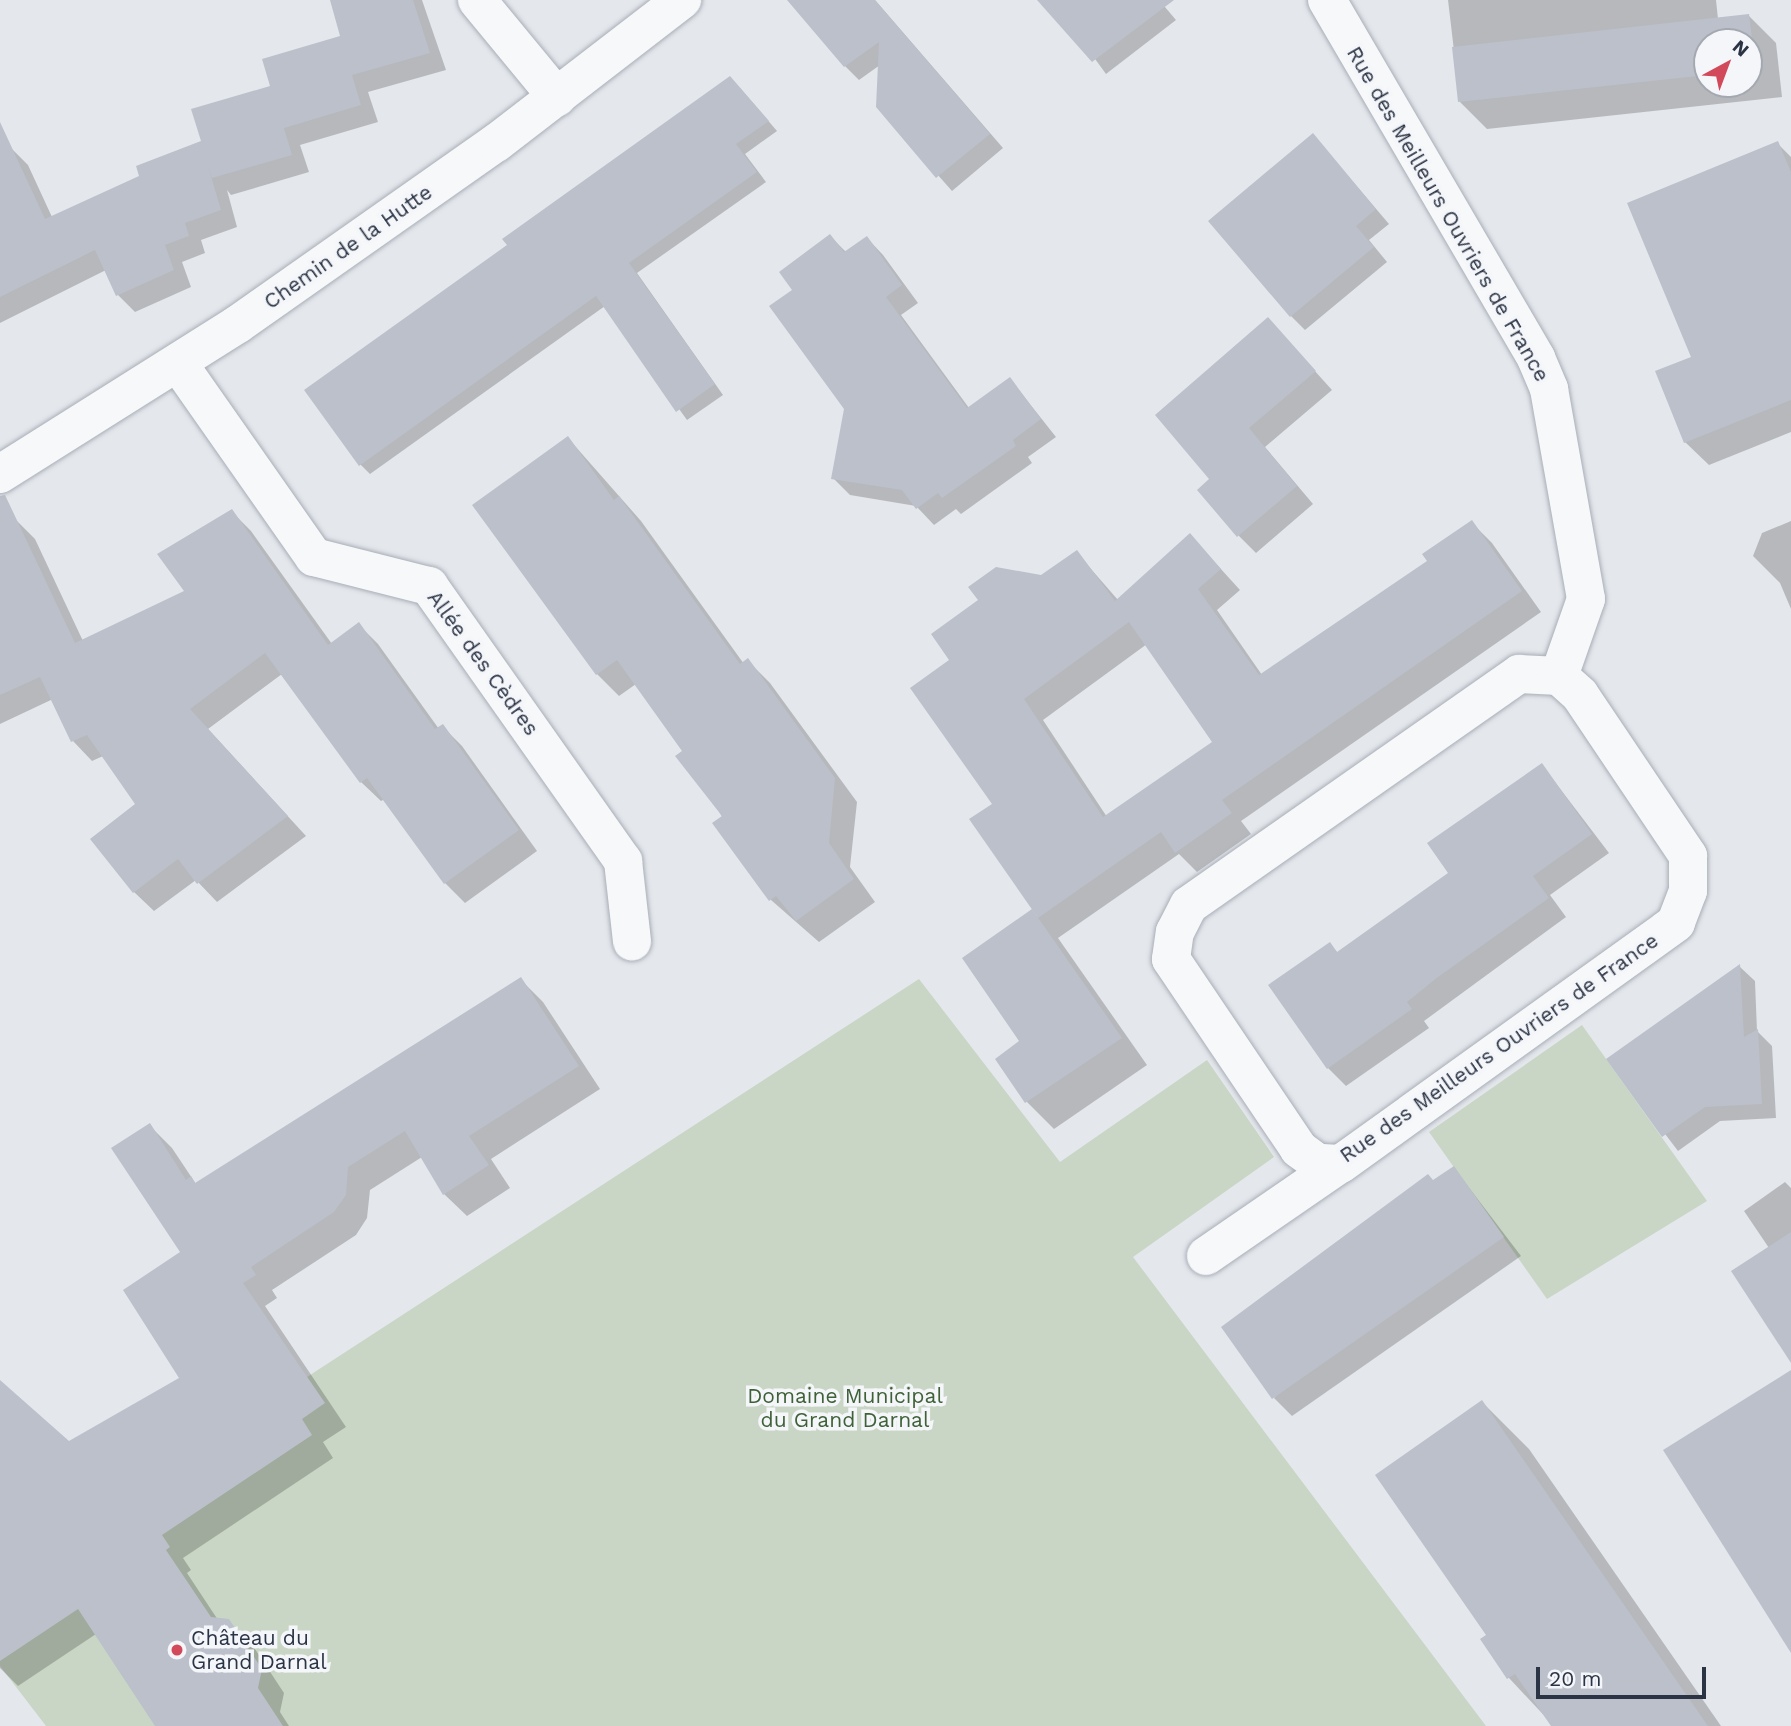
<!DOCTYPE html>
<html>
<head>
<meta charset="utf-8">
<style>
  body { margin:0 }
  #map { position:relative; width:1791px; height:1726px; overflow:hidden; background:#e4e7ec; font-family:"Work Sans",sans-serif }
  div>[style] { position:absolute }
  .green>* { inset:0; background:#c9d6c5 }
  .shadow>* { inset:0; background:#0003 }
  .building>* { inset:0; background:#bbc0ca }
  .roads { filter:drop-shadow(0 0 2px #a9aeb7) drop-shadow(0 0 2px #a9aeb7) }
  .street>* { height:38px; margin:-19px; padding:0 19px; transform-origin:19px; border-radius:19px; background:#f7f8fa }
  .dots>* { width:19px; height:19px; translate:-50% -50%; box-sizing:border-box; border:4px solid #f4f6f9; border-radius:50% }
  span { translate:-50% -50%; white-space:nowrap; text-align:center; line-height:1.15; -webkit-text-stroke:7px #f4f6f9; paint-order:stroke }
  .street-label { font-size:21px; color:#2b3445 }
  .park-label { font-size:21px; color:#3f6138 }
  .poi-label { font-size:21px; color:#2b3445 }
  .left { translate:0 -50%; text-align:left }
  .north { position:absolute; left:1693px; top:28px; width:70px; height:70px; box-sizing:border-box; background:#f4f6f9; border:2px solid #a4a8b1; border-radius:50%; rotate:41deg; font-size:19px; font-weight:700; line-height:28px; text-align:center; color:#2b3445 }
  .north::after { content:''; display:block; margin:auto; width:24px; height:32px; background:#d1495b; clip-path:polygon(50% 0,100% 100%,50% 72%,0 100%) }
  .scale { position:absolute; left:1536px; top:1667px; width:170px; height:32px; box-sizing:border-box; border:4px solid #2b3445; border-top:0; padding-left:9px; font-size:21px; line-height:24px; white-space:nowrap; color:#2b3445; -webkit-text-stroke:5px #f4f6f9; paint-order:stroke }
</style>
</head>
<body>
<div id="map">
  <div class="green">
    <div style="clip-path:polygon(919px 979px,1060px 1162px,1207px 1060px,1274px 1157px,1133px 1257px,1486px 1726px,46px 1726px,0 1666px,0 1561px,307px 1377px)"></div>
    <div style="clip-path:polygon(1582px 1025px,1707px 1201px,1547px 1299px,1429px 1132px)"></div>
  </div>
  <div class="shadow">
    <div style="clip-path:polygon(357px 0,422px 0,446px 70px,368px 92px,378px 122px,300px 145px,309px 172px,231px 195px,227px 190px,237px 227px,201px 240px,205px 253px,182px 262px,191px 287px,135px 312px,118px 295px,106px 270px,0 323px,0 153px,11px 148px,28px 165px,52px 217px,141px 177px,203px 142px,342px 37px)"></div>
    <div style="clip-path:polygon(822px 0,875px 0,1003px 148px,952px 191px,877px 106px,880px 65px,859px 80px,845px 66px)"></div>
    <div style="clip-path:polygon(1052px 0,1159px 0,1176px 20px,1106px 74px)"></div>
    <div style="clip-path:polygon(evenodd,1448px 0,1716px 0,1718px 19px,1749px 16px,1776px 43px,1782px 97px,1487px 129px,1460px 102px,1448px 0,1707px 42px,1749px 42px,1749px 84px,1707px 84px,1707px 42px)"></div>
    <div style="clip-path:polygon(740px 88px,777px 131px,745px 154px,766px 182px,637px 273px,723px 395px,687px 420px,605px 306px,370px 474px,360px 464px,509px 246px)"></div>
    <div style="clip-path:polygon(1313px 135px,1389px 224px,1369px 240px,1387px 262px,1305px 330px,1291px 316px)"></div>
    <div style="clip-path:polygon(1777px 143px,1791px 157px,1791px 432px,1709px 465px,1685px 442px,1694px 358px)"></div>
    <div style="clip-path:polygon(830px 236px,847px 253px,867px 238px,883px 255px,918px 303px,901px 315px,969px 408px,1010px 379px,1056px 437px,1028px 457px,1032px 463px,961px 514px,956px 509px,934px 525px,916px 506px,850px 495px,833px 478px,846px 408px,794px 291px)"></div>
    <div style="clip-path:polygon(1268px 319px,1332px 390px,1265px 447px,1313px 504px,1256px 553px,1239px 536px,1212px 479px)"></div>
    <div style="clip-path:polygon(568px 438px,641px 521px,744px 664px,748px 661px,770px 683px,857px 802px,850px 867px,875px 902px,819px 942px,771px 900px,684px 752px,636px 684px,619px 696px,597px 674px)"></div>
    <div style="clip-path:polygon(231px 511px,251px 531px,332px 644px,359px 625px,378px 644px,439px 729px,442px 726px,462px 746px,537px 851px,465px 903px,445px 883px,385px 799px,381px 801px,361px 782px,282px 674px,208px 729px,306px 836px,217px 902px,196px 880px,154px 911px,134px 892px,138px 805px,103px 756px,92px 761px,73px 741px,53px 699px,0 724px,0 526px,15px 519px,35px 539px,83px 641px,186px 592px)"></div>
    <div style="clip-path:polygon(1791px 521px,1791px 609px,1780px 583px,1753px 556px,1762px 533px)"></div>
    <div style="clip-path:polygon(evenodd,1471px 522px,1492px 543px,1541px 612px,1241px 821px,1251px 834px,1197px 872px,1179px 854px,1058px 938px,1147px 1065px,1054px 1129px,1027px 1102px,997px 1060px,1021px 1041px,1038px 917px,994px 804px,951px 660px,1042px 577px,1077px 553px,1118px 600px,1190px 535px,1240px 590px,1217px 610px,1262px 675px,1430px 561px,1471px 522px,1147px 644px,1215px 742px,1107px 817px,1043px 720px,1147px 644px)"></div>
    <div style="clip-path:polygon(1542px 765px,1609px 853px,1550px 895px,1566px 917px,1424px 1021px,1429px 1028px,1346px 1086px,1328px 1068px,1270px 985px,1330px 945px,1339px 954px,1450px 874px)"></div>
    <div style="clip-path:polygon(1740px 967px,1755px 981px,1757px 1031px,1772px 1046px,1776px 1118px,1720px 1121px,1678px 1151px,1609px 1060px)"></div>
    <div style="clip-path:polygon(520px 979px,543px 1002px,600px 1089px,491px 1159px,510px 1188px,467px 1216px,444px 1194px,422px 1157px,370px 1190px,367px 1218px,356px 1235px,272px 1290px,277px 1298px,265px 1306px,346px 1427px,323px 1442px,333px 1458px,183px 1558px,191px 1570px,187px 1573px,218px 1620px,228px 1621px,251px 1643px,284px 1693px,280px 1712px,289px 1726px,157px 1726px,96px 1634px,18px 1686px,0 1668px,0 1383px,69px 1443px,181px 1378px,182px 1253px,149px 1125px,172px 1148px,196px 1184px)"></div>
    <div style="clip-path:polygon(1454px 1168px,1521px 1256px,1292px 1416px,1274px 1398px,1434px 1182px)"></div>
    <div style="clip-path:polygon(1785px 1182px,1791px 1188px,1791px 1360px,1769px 1248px,1744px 1211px)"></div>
    <div style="clip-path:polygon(1482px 1402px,1529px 1449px,1721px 1726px,1554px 1726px,1509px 1678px,1482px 1640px,1489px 1635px)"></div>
  </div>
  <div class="building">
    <div style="clip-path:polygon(330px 0,413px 0,430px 53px,352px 75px,361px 105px,284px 128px,292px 155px,212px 178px,208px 166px,221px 210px,185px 223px,189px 236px,165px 245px,174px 270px,116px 296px,95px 250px,0 297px,0 122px,45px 219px,139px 176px,136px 166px,201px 141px,191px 109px,270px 86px,262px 59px,340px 36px)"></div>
    <div style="clip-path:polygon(787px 0,875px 0,990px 134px,936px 178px,876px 107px,879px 42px,844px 67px)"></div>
    <div style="clip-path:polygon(1037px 0,1174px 0,1092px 62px)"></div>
    <div style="clip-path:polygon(1749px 14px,1756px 70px,1749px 70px,1749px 42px,1707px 42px,1707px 75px,1458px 102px,1452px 47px)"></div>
    <div style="clip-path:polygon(730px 76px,769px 121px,736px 144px,757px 172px,629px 263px,715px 384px,676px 412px,596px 296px,359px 466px,304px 390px,507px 245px,502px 239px)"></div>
    <div style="clip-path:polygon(1313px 133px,1376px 209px,1356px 226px,1374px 247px,1290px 317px,1208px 221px)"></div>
    <div style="clip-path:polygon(1778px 141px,1791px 172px,1791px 400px,1684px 443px,1655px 371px,1691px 357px,1627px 203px)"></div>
    <div style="clip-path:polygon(830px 234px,844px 252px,867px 236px,902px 285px,886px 297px,967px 408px,1010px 377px,1041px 419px,1013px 440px,1016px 446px,942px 498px,938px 493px,916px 509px,902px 490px,831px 479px,844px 409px,769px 306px,792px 290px,779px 272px)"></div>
    <div style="clip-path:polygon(1268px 317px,1316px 371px,1249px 428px,1297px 486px,1237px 537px,1197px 490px,1209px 479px,1155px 415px)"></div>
    <div style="clip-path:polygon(568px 436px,614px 500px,619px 496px,740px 664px,748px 658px,835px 778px,829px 843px,854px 879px,796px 921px,776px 896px,769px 901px,712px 823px,722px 816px,675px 756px,682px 751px,617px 660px,596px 675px,472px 505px)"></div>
    <div style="clip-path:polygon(5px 495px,75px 643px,184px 591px,157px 554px,232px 509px,328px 645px,359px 622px,435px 729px,443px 724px,519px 830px,444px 884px,367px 778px,360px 783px,265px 653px,190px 709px,288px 816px,197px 884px,178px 859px,133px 893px,90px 839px,135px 804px,87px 735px,71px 742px,40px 677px,0 695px,0 496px)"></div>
    <div style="clip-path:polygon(evenodd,1472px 520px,1522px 591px,1222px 800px,1232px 813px,1175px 853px,1161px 832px,1038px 918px,969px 819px,992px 804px,910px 688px,949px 660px,931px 634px,978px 600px,968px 587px,996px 567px,1041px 575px,1077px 550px,1115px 601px,1190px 533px,1221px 569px,1198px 589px,1259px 675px,1427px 561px,1422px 554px,1472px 520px,1129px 622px,1212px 742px,1103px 817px,1024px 699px,1129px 622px)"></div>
    <div style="clip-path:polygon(1542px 763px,1592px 834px,1533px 876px,1549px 898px,1438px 977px,1407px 1002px,1412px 1009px,1327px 1069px,1268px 985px,1330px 942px,1337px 952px,1448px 873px,1427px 843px)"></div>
    <div style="clip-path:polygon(1032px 909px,1122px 1038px,1025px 1103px,995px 1059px,1019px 1041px,962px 958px)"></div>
    <div style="clip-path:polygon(1740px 964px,1744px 1037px,1758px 1029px,1762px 1104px,1705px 1107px,1662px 1137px,1606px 1059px)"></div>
    <div style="clip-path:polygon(521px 977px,579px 1066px,469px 1136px,489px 1165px,443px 1195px,405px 1131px,348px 1167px,346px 1195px,334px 1212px,251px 1267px,256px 1275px,243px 1283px,325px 1403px,302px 1419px,312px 1435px,162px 1535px,170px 1547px,166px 1550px,211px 1617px,229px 1619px,262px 1669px,258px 1688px,283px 1726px,155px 1726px,78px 1609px,0 1661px,0 1380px,69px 1441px,179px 1378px,123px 1290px,180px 1252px,111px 1148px,150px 1123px,186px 1180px,191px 1176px,195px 1183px)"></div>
    <div style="clip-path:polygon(1454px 1166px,1504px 1237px,1272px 1399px,1221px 1327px,1428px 1174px,1433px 1180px)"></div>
    <div style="clip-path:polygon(1791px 1232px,1791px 1363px,1731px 1271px)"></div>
    <div style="clip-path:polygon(1791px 1370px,1791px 1653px,1663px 1450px)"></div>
    <div style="clip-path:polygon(1482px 1400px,1708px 1726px,1551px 1726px,1515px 1674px,1507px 1679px,1480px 1639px,1486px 1635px,1375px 1475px)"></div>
  </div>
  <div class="roads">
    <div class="street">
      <div style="left:477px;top:0;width:126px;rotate:50.5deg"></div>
      <div style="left:1327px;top:0;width:415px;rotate:59.7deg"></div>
      <div style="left:1536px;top:358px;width:34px;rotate:67deg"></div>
      <div style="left:1549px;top:389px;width:213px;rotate:80deg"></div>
      <div style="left:1586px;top:599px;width:82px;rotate:109.3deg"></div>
      <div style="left:178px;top:363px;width:237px;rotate:55deg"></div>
      <div style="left:314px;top:557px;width:119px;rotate:14.2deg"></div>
      <div style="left:429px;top:586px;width:337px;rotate:54.8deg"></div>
      <div style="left:623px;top:861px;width:81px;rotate:83.6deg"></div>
      <div style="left:0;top:474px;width:281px;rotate:-32.2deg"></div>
      <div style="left:238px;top:324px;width:315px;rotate:-35.1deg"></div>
      <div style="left:496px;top:143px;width:235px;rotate:-37.6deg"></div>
      <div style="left:1519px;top:674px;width:40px;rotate:2.9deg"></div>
      <div style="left:1559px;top:676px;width:28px;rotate:42deg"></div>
      <div style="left:1580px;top:695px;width:194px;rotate:56.1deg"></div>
      <div style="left:1688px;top:856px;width:35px;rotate:90deg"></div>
      <div style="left:1688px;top:891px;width:34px;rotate:111deg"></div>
      <div style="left:1676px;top:923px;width:413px;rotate:144.3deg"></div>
      <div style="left:1340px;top:1164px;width:22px;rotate:-177deg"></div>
      <div style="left:1318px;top:1163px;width:24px;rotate:-144deg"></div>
      <div style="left:1299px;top:1149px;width:229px;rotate:-124deg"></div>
      <div style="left:1171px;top:959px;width:27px;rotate:-82deg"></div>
      <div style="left:1175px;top:932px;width:30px;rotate:-63deg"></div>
      <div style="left:1189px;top:905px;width:403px;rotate:-35deg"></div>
      <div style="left:1206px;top:1256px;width:163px;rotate:-34.5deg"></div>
    </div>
  </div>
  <div class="dots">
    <div style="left:177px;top:1650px;background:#d1495b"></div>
  </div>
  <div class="street-label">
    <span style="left:1448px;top:214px;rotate:60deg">Rue des Meilleurs Ouvriers de France</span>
    <span style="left:348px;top:247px;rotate:-35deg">Chemin de la Hutte</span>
    <span style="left:483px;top:663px;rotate:54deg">Allée des Cèdres</span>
    <span style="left:1499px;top:1048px;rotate:-35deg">Rue des Meilleurs Ouvriers de France</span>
  </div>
  <div class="park-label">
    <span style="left:845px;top:1408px">Domaine Municipal<br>du Grand Darnal</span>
  </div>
  <div class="poi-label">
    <span class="left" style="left:191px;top:1650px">Château du<br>Grand Darnal</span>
  </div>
  <div class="north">N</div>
  <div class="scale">20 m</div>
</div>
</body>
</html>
